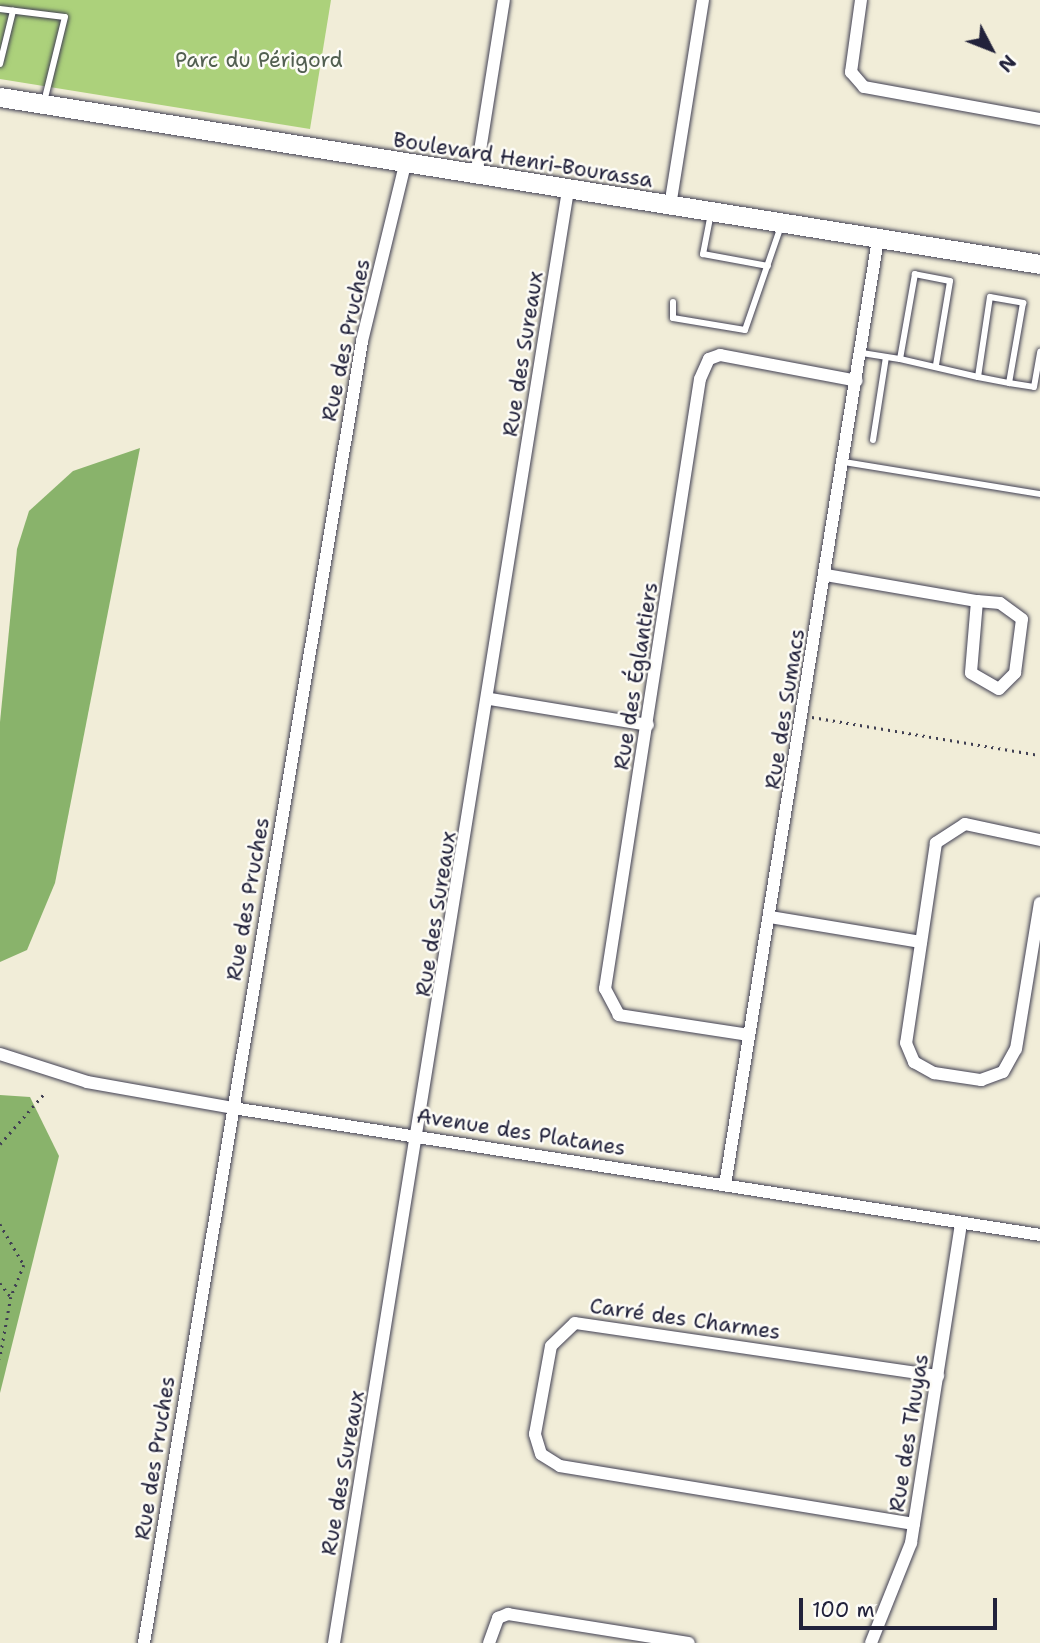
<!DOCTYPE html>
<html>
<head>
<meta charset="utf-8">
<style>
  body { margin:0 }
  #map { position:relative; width:1040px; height:1643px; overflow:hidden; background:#f1edd8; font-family:"Shantell Sans",sans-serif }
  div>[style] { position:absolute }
  .green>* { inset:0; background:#acd17b }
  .forest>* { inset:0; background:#89b36b }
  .path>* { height:2.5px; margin-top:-1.25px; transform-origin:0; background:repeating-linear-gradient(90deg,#414053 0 2px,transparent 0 7px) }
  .roads { filter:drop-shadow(0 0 2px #414053) drop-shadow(0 0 2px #414053) }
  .service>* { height:6px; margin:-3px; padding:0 3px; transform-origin:3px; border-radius:3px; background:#fff }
  .minor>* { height:12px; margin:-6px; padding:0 6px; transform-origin:6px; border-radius:6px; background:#fff }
  .secondary>* { height:19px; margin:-9.5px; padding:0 9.5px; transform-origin:9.5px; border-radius:9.5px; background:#fff }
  span { translate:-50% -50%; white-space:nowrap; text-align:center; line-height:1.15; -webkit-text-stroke:5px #fdfcf7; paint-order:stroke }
  .park-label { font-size:21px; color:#525f51 }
  .street-label { font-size:21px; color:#22223b }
  .north { position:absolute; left:956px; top:14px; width:70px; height:70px; -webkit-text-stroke:5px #fdfcf7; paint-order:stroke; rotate:132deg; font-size:19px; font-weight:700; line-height:28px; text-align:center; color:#22223b }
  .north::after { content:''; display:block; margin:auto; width:24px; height:32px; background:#22223b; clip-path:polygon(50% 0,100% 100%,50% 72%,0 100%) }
  .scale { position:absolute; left:799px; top:1598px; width:198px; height:32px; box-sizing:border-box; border:4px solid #22223b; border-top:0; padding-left:9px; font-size:21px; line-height:24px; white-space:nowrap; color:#22223b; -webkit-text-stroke:5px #fdfcf7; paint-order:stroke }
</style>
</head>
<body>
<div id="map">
  <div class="green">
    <div style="clip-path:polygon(0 0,331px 0,310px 129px,0 79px)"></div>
  </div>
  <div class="forest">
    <div style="clip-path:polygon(140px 448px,55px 883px,27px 950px,0 962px,0 722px,17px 549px,29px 511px,73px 471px)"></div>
    <div style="clip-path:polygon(0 1095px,30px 1097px,59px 1156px,0 1393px)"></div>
  </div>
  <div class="path">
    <div style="left:812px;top:717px;width:231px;rotate:9.5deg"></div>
    <div style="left:0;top:1144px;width:67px;rotate:-48.7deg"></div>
    <div style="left:0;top:1224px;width:48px;rotate:59.7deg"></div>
    <div style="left:24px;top:1265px;width:35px;rotate:112deg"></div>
    <div style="left:0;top:1283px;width:18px;rotate:52deg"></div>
    <div style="left:11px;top:1297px;width:63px;rotate:100.1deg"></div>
  </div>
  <div class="roads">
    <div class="service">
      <div style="left:0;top:9px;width:65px;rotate:7deg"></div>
      <div style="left:65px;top:17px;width:88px;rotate:103.9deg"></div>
      <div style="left:0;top:64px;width:55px;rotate:-76.2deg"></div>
      <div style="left:711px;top:213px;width:42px;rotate:101deg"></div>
      <div style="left:703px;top:254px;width:66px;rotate:10.5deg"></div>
      <div style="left:673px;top:302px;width:16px;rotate:90deg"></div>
      <div style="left:673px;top:318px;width:73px;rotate:9.5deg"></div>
      <div style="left:745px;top:330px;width:110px;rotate:-70.9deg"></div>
      <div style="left:862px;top:353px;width:38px;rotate:9deg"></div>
      <div style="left:936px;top:365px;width:85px;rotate:-80.5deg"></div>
      <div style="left:950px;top:281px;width:36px;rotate:-169deg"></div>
      <div style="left:915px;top:274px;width:86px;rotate:100deg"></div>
      <div style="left:900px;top:359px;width:80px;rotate:13deg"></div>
      <div style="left:978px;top:377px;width:81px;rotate:-81.5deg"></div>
      <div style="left:990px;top:297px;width:34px;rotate:10deg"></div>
      <div style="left:1023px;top:303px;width:81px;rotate:99.9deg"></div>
      <div style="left:1009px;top:383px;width:25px;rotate:9deg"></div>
      <div style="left:1034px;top:387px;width:36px;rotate:-80deg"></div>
      <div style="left:978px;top:377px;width:32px;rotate:11deg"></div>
      <div style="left:873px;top:440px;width:84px;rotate:-81.1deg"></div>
      <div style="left:844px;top:462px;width:199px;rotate:9.3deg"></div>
    </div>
    <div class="minor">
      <div style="left:861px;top:0;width:73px;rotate:97.9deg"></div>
      <div style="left:851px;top:72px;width:20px;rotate:49deg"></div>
      <div style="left:864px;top:87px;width:179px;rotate:10.3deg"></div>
      <div style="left:476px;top:176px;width:178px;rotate:-81deg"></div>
      <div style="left:670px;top:206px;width:209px;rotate:-80.9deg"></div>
      <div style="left:826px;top:575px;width:153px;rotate:9.8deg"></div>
      <div style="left:977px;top:601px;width:72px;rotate:94.8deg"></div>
      <div style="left:971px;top:673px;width:32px;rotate:30deg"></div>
      <div style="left:999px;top:689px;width:23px;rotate:-45deg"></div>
      <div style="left:1015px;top:673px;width:54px;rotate:-82.6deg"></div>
      <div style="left:1022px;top:619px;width:27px;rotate:-144deg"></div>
      <div style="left:1000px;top:603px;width:23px;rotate:-175deg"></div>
      <div style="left:490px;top:699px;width:160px;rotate:9.3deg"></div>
      <div style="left:1040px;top:840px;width:77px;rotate:-168deg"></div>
      <div style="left:965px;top:824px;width:35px;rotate:147deg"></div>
      <div style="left:936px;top:843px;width:202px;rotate:98.5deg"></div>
      <div style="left:906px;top:1043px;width:21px;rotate:67deg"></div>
      <div style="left:914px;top:1062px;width:23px;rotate:29deg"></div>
      <div style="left:934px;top:1073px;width:48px;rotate:8.5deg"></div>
      <div style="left:981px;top:1080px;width:23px;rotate:-20deg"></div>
      <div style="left:1003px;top:1072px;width:26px;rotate:-61deg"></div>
      <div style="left:1016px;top:1049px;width:148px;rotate:-80.7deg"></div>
      <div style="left:770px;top:917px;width:153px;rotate:9.4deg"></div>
      <div style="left:749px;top:1035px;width:132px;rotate:-171.3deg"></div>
      <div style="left:619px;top:1015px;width:30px;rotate:-118deg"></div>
      <div style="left:605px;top:989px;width:617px;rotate:-81.15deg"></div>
      <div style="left:700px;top:379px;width:22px;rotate:-66deg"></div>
      <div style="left:709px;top:359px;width:12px;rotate:-20deg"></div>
      <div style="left:720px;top:355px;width:139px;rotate:10.7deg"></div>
      <div style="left:0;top:1054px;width:91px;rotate:17.8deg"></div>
      <div style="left:87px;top:1082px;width:148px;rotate:10.1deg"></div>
      <div style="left:233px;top:1108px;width:817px;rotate:8.94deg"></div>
      <div style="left:725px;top:1185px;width:958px;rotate:-80.81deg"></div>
      <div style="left:914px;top:1524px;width:359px;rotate:-170.7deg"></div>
      <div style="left:560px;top:1466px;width:22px;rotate:-148deg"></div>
      <div style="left:541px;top:1454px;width:21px;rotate:-107deg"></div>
      <div style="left:535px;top:1434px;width:89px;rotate:-79.7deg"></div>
      <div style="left:551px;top:1346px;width:33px;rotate:-44deg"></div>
      <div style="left:575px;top:1323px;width:367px;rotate:8.3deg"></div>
      <div style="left:144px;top:1643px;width:1320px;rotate:-80.49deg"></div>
      <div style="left:362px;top:341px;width:182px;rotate:-76.3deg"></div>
      <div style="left:334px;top:1643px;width:1472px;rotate:-80.85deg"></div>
      <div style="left:489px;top:1643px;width:27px;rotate:-70deg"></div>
      <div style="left:498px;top:1618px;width:11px;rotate:-22deg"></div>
      <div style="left:508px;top:1614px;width:183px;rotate:9.1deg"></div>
      <div style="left:871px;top:1643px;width:108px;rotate:-68.2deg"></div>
      <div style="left:911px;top:1543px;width:324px;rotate:-81.1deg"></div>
    </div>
    <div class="secondary">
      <div style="left:0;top:97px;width:1053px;rotate:9.12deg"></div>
    </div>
  </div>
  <div class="park-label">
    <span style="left:259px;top:60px">Parc du Périgord</span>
  </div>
  <div class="street-label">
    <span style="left:523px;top:160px;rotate:9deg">Boulevard Henri-Bourassa</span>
    <span style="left:346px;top:340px;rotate:-78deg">Rue des Pruches</span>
    <span style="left:523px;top:354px;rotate:-81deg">Rue des Sureaux</span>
    <span style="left:636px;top:676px;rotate:-81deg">Rue des Églantiers</span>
    <span style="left:785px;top:709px;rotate:-81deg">Rue des Sumacs</span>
    <span style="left:248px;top:899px;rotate:-80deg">Rue des Pruches</span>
    <span style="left:436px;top:914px;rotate:-81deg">Rue des Sureaux</span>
    <span style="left:521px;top:1132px;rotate:9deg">Avenue des Platanes</span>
    <span style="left:685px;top:1319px;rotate:8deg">Carré des Charmes</span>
    <span style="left:909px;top:1433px;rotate:-81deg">Rue des Thuyas</span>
    <span style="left:155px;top:1458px;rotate:-81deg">Rue des Pruches</span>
    <span style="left:343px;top:1473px;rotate:-80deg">Rue des Sureaux</span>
  </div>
  <div class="north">N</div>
  <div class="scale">100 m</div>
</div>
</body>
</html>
